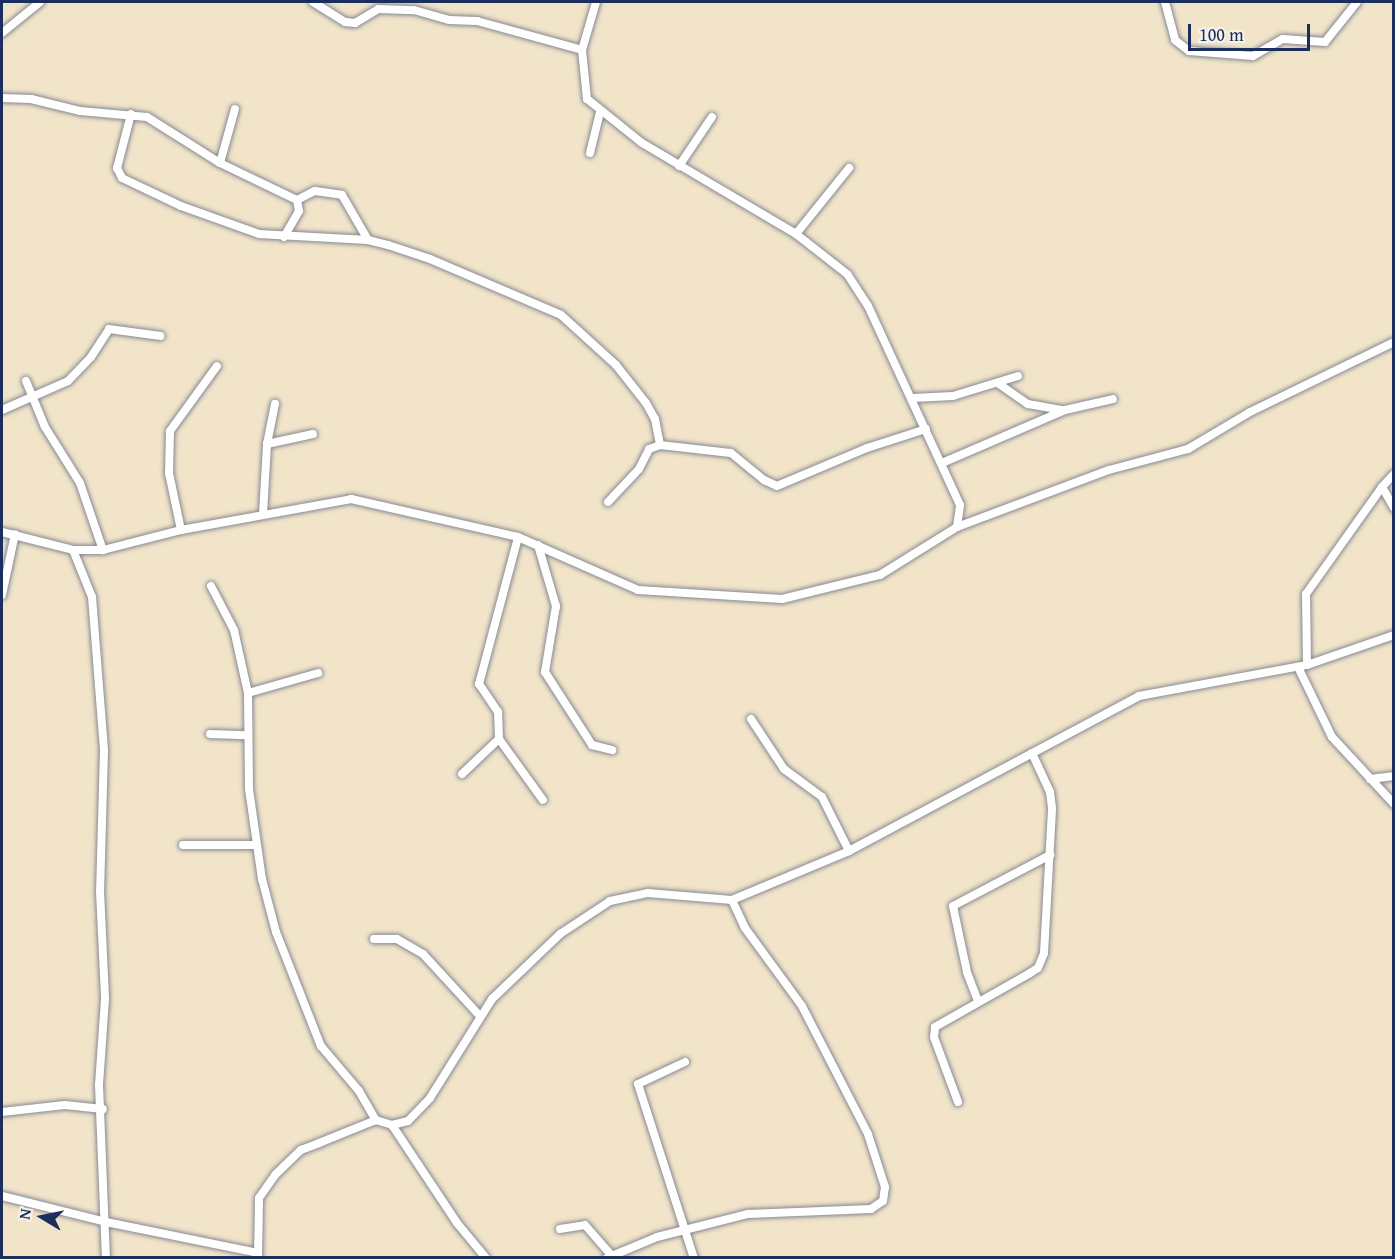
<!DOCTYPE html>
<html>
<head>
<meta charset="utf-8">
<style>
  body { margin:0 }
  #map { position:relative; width:1395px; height:1259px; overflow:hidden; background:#f1e4c9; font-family:"Gentium Book Plus",serif }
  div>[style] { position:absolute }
  .roads { filter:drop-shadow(0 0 2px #868a94) drop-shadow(0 0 2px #868a94) }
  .street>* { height:8px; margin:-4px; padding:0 4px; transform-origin:4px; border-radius:4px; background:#fff }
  span { translate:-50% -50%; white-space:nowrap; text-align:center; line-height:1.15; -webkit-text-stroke:4.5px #f7f3e8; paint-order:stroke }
  .frame { position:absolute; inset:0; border:3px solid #1b2f5e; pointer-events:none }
  .north { position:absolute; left:12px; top:1187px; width:60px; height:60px; -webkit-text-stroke:4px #f7f3e8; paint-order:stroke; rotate:280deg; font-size:16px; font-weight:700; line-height:24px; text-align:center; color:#1b2f5e }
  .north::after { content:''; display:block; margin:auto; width:21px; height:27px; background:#1b2f5e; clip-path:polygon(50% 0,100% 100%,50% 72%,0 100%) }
  .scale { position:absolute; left:1188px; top:24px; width:122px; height:27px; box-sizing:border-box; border:3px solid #1b2f5e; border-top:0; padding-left:8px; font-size:18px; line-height:21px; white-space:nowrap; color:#1b2f5e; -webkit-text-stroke:4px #f7f3e8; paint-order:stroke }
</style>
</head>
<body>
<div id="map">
  <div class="roads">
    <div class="street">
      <div style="left:313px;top:2px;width:38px;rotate:32deg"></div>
      <div style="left:345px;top:22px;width:10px;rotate:6deg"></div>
      <div style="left:355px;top:23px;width:27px;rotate:-31deg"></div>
      <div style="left:378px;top:9px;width:36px;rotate:2deg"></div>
      <div style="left:414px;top:10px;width:36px;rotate:16deg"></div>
      <div style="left:449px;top:20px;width:28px;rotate:2deg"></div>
      <div style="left:477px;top:21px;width:109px;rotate:15.4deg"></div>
      <div style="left:1165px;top:2px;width:39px;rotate:75deg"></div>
      <div style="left:1175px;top:40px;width:18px;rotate:38deg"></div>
      <div style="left:1189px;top:51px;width:64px;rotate:4.5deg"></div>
      <div style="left:1253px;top:56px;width:34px;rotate:-30deg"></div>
      <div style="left:1283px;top:39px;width:42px;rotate:4.1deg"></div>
      <div style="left:1325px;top:42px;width:51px;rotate:-51.3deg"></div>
      <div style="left:2px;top:33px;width:49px;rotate:-39.2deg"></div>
      <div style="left:2px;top:98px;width:29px;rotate:2deg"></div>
      <div style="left:31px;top:99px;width:50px;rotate:13.8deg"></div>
      <div style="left:80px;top:111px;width:67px;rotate:5.1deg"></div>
      <div style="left:147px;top:117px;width:86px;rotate:32.2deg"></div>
      <div style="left:220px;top:163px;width:85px;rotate:25.7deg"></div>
      <div style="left:297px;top:200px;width:11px;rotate:80deg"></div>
      <div style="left:299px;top:211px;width:30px;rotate:120deg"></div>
      <div style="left:131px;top:114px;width:56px;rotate:104.5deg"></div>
      <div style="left:117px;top:168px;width:11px;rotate:63deg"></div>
      <div style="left:122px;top:178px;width:65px;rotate:25.4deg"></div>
      <div style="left:181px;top:206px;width:83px;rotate:19.7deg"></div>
      <div style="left:259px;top:234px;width:109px;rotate:3.2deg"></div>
      <div style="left:368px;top:240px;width:21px;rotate:14deg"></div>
      <div style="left:388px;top:245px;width:44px;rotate:18.4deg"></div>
      <div style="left:430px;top:259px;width:142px;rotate:23.1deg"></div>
      <div style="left:561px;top:315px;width:74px;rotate:42.3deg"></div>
      <div style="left:616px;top:365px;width:48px;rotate:51.7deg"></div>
      <div style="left:646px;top:403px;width:18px;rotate:61deg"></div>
      <div style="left:655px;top:419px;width:26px;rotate:79deg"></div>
      <div style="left:590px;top:153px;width:42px;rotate:-76.3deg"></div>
      <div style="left:220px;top:163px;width:56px;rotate:-74.5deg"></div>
      <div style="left:679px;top:166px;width:59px;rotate:-56deg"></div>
      <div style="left:297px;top:200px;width:20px;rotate:-27deg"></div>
      <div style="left:315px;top:191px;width:27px;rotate:8deg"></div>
      <div style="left:342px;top:195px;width:52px;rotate:60deg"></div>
      <div style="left:796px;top:234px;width:85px;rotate:-51.2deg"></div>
      <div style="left:26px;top:381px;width:50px;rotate:67.6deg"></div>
      <div style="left:45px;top:427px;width:66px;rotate:58deg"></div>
      <div style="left:80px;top:483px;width:71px;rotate:71.1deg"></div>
      <div style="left:999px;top:384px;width:35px;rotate:35deg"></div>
      <div style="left:1028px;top:404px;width:35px;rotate:10deg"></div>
      <div style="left:913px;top:398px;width:40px;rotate:-2.9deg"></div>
      <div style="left:953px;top:396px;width:68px;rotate:-17.1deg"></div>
      <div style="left:2px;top:410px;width:72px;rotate:-23.7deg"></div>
      <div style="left:68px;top:381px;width:33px;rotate:-46deg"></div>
      <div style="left:91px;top:357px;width:33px;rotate:-57deg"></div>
      <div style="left:109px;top:329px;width:52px;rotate:7.7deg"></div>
      <div style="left:267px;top:444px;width:47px;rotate:-12.3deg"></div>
      <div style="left:942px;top:463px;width:134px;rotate:-23.3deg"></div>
      <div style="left:1065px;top:410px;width:49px;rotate:-12.9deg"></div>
      <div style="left:1394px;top:474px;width:18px;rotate:133deg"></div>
      <div style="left:1382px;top:487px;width:24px;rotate:60deg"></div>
      <div style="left:608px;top:502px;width:45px;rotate:-46.8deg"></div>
      <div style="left:639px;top:469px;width:22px;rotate:-63deg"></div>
      <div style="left:649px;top:449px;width:12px;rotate:-20deg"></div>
      <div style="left:660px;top:445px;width:71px;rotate:6.4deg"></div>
      <div style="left:731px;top:453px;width:43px;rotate:39.3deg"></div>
      <div style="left:764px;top:480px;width:14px;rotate:25deg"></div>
      <div style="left:777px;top:486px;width:98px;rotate:-22.9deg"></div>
      <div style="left:867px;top:448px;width:62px;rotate:-17.9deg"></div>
      <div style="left:263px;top:514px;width:70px;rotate:-86.7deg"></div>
      <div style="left:267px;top:444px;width:41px;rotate:-78.7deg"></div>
      <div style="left:957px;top:527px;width:162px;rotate:-20.6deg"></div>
      <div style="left:1109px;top:470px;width:82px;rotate:-14.9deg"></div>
      <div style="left:1188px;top:449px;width:72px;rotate:-30.8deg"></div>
      <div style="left:1250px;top:412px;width:160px;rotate:-25.9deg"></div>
      <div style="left:181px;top:530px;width:58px;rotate:-101.9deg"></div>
      <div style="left:169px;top:473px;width:42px;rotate:-88.6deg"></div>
      <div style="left:170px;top:431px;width:80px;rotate:-54.1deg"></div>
      <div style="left:2px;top:532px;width:73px;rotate:14.2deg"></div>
      <div style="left:73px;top:550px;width:51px;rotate:68deg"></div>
      <div style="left:92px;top:597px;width:154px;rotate:85.5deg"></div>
      <div style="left:104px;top:751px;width:140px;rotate:91.6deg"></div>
      <div style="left:100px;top:891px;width:108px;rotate:87.3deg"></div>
      <div style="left:105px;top:999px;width:86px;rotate:94deg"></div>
      <div style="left:99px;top:1085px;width:173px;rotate:87.7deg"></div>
      <div style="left:538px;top:545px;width:64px;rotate:73.6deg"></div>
      <div style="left:556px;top:606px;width:67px;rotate:99.5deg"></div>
      <div style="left:545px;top:672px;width:87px;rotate:57.2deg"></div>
      <div style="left:592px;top:745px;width:21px;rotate:14deg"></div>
      <div style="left:73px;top:550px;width:30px"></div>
      <div style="left:103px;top:550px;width:81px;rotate:-14.4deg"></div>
      <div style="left:181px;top:530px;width:173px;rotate:-10.3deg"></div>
      <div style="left:351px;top:499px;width:171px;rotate:12.8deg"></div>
      <div style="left:518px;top:537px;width:131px;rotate:23.8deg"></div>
      <div style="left:638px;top:590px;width:144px;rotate:3.6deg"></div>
      <div style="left:782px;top:599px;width:101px;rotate:-13.8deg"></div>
      <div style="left:880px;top:575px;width:91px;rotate:-31.9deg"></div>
      <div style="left:957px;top:527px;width:22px;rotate:-82deg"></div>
      <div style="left:960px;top:505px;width:219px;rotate:-114.8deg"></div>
      <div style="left:868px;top:306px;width:38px;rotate:-123deg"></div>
      <div style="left:847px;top:274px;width:65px;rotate:-141.9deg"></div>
      <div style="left:796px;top:234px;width:179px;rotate:-149.4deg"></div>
      <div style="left:642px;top:143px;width:70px;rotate:-141.3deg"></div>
      <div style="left:587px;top:99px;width:49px;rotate:-95.8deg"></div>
      <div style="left:582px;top:50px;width:50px;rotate:-73.7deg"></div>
      <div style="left:211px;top:586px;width:50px;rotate:62.4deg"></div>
      <div style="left:234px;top:630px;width:65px;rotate:77.5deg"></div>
      <div style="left:248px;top:693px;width:96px;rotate:89.4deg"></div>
      <div style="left:249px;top:789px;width:91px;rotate:81.8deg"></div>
      <div style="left:262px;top:879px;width:55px;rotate:75.2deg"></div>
      <div style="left:276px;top:932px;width:123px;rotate:68.5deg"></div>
      <div style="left:321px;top:1046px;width:59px;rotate:49.8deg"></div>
      <div style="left:359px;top:1091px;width:34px;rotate:60deg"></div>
      <div style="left:2px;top:595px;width:62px;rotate:-78deg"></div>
      <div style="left:1307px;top:665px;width:71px;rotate:-90.8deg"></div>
      <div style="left:1306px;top:594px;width:131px;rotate:-54.6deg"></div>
      <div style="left:1298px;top:667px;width:78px;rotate:64.1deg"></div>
      <div style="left:1332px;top:737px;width:91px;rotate:47.2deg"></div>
      <div style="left:248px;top:693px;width:73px;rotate:-15.9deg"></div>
      <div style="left:751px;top:719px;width:60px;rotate:56.6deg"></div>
      <div style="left:784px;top:769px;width:47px;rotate:36.4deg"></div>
      <div style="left:822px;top:797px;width:60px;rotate:63.4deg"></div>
      <div style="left:210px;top:734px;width:36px;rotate:2deg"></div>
      <div style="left:499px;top:739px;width:75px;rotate:54.2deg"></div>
      <div style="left:462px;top:774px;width:51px;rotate:-43.4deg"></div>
      <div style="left:499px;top:739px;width:27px;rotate:-92deg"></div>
      <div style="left:498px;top:712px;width:34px;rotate:-124deg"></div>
      <div style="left:479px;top:684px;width:152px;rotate:-75.1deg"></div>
      <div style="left:1370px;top:779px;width:24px;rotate:-7deg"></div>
      <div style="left:183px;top:845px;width:73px"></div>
      <div style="left:374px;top:939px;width:23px"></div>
      <div style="left:397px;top:939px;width:30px;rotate:30deg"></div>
      <div style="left:423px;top:954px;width:83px;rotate:47.4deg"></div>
      <div style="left:978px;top:1001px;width:31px;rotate:-111deg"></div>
      <div style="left:967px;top:972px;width:67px;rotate:-102deg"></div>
      <div style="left:953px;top:906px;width:110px;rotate:-27.7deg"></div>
      <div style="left:685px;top:1062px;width:52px;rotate:154.9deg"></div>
      <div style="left:638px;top:1084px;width:183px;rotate:72.2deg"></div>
      <div style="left:958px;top:1102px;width:69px;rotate:-110.3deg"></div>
      <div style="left:934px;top:1037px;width:10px;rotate:-84deg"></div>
      <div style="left:935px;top:1027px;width:109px;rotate:-29.6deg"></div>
      <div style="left:1030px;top:973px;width:9px;rotate:-32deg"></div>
      <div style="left:1038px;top:968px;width:16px;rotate:-68deg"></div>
      <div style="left:1044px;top:953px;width:145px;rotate:-86.8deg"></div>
      <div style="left:1052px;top:808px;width:16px;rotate:-97deg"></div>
      <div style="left:1050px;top:792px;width:43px;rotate:-114.8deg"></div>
      <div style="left:2px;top:1112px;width:63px;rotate:-6.3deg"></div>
      <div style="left:65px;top:1105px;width:38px;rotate:6deg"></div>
      <div style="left:392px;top:1125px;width:118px;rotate:56.4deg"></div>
      <div style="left:457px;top:1223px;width:45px;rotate:50.4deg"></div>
      <div style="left:2px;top:1196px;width:107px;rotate:14deg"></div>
      <div style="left:106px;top:1222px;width:155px;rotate:11.5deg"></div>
      <div style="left:560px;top:1229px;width:25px;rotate:-9deg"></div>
      <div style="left:585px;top:1225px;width:40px;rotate:49deg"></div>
      <div style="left:258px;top:1258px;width:60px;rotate:-89deg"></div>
      <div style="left:259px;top:1198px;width:29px;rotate:-55deg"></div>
      <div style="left:276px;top:1174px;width:35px;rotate:-44deg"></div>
      <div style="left:301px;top:1150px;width:19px;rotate:-21deg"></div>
      <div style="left:319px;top:1143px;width:61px;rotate:-22deg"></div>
      <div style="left:376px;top:1120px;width:17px;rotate:17deg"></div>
      <div style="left:392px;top:1125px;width:16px;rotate:-14deg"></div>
      <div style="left:408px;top:1121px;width:32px;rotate:-46deg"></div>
      <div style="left:430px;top:1098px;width:117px;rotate:-57.9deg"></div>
      <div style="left:492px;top:999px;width:94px;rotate:-43.7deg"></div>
      <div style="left:560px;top:934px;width:60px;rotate:-33.4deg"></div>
      <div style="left:610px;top:901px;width:39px;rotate:-12deg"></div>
      <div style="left:648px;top:893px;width:84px;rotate:4.8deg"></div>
      <div style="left:732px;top:900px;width:127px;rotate:-22.7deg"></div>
      <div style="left:849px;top:851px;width:329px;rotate:-28.1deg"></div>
      <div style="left:1139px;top:696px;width:171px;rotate:-10.5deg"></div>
      <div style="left:1307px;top:665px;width:92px;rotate:-19deg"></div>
      <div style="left:607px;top:1258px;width:54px;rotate:-22.8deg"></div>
      <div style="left:657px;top:1237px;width:94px;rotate:-14.2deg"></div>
      <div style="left:748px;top:1214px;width:123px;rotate:-2.3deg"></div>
      <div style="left:871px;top:1209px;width:14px;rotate:-34deg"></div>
      <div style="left:883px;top:1201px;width:14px;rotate:-82deg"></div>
      <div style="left:885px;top:1187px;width:56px;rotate:-107.8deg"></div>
      <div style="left:868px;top:1134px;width:144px;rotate:-117.3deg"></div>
      <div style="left:802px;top:1006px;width:97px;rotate:-126.2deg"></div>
      <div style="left:745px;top:928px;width:31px;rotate:-115deg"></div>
    </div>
  </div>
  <div class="frame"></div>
  <div class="north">N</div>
  <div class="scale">100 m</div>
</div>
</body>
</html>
